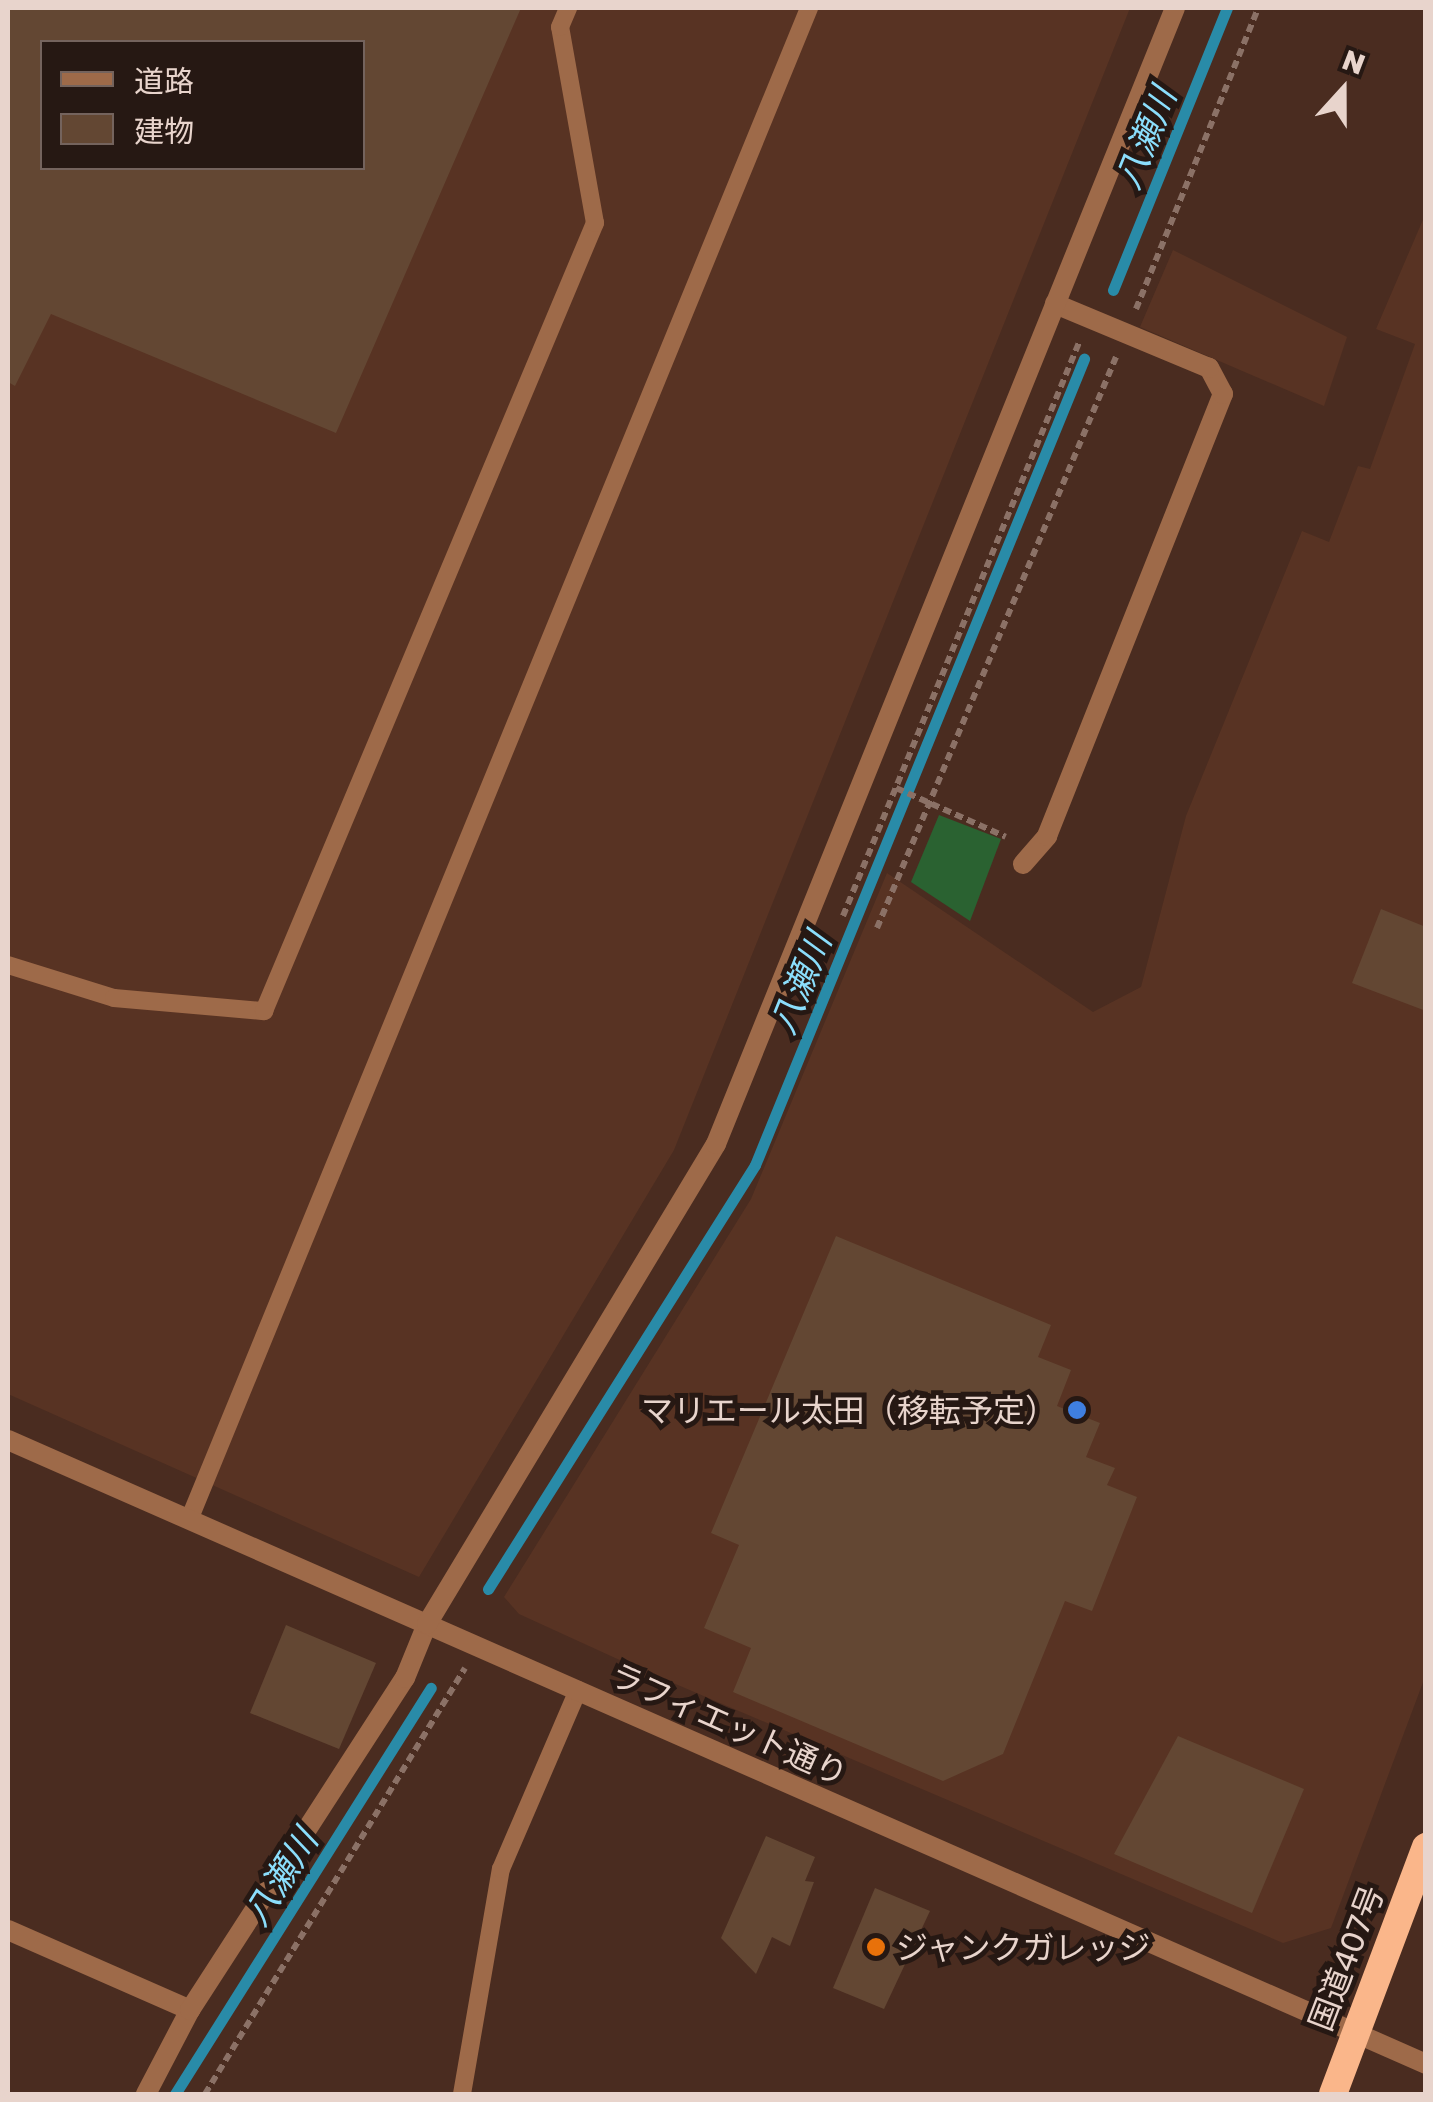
<!DOCTYPE html>
<html>
<head>
<meta charset="utf-8">
<style>
  body { margin:0 }
  #map { position:relative; width:1433px; height:2102px; overflow:hidden; background:#4a2c20; font-family:"Golos Text","Noto Sans JP",sans-serif }
  div>[style] { position:absolute }
  .built>* { inset:0; background:#583323 }
  .green>* { inset:0; background:#2a6231 }
  .stream>* { height:11px; margin:-5.5px; padding:0 5.5px; transform-origin:5.5px; border-radius:5.5px; background:#298ba8 }
  .building>* { inset:0; background:#634733 }
  .path>* { height:6px; margin-top:-3px; transform-origin:0; background:repeating-linear-gradient(90deg,#8b7166 0 8px,transparent 0 13px) }
  .service>* { height:18px; margin:-9px; padding:0 9px; transform-origin:9px; border-radius:9px; background:#9e6a49 }
  .minor>* { height:20px; margin:-10px; padding:0 10px; transform-origin:10px; border-radius:10px; background:#9e6a49 }
  .tertiary>* { height:20px; margin:-10px; padding:0 10px; transform-origin:10px; border-radius:10px; background:#9e6a49 }
  .trunk>* { height:28px; margin:-14px; padding:0 14px; transform-origin:14px; border-radius:14px; background:#fab68a }
  .dots>* { width:28px; height:28px; translate:-50% -50%; box-sizing:border-box; border:5px solid #261813; border-radius:50% }
  span { translate:-50% -50%; white-space:nowrap; text-align:center; line-height:1.15; -webkit-text-stroke:10px #261813; paint-order:stroke }
  .poi-label { font-size:32px; color:#e8d4cc }
  .right { translate:-100% -50%; text-align:right }
  .left { translate:0 -50%; text-align:left }
  .street-label { font-size:32px; color:#e8d4cc }
  .water-label { font-size:35px; color:#8bdefc; font-style:italic }
  .frame { position:absolute; inset:0; border:10px solid #e8d4cc; pointer-events:none }
  .legend { position:absolute; left:40px; top:40px; width:325px; height:130px; box-sizing:border-box; background:#261813; border:2px solid #74635d; margin:0; padding:12px 18px; list-style:none; font-size:30px; color:#e8d4cc }
  .legend li { display:flex; align-items:center; gap:20px; height:50px }
  .legend b { width:50px; border:2px solid #74635d }
  .north { position:absolute; left:1293px; top:40px; width:100px; height:100px; -webkit-text-stroke:8px #261813; paint-order:stroke; rotate:21deg; font-size:28px; font-weight:700; line-height:40px; text-align:center; color:#e8d4cc }
  .north::after { content:''; display:block; margin:auto; width:35px; height:45px; background:#e8d4cc; clip-path:polygon(50% 0,100% 100%,50% 72%,0 100%) }
</style>
</head>
<body>
<div id="map">
  <div class="built">
    <div style="clip-path:polygon(evenodd,8px 8px,1130px 8px,674px 1150px,419px 1577px,8px 1394px,8px 8px,42px 42px,362px 42px,362px 168px,42px 168px,42px 42px)"></div>
    <div style="clip-path:polygon(1425px 215px,1425px 1677px,1331px 1928px,1283px 1943px,624px 1662px,519px 1614px,504px 1597px,751px 1199px,887px 873px,1093px 1012px,1141px 987px,1186px 816px,1302px 531px,1329px 542px,1358px 466px,1370px 469px,1415px 344px,1376px 329px)"></div>
    <div style="clip-path:polygon(1173px 250px,1347px 337px,1324px 406px,1140px 327px)"></div>
  </div>
  <div class="green">
    <div style="clip-path:polygon(939px 815px,1001px 839px,970px 921px,911px 882px)"></div>
  </div>
  <div class="stream">
    <div style="left:1113px;top:290px;width:304px;rotate:-68deg"></div>
    <div style="left:488px;top:1589px;width:501px;rotate:-57.8deg"></div>
    <div style="left:755px;top:1165px;width:871px;rotate:-67.8deg"></div>
    <div style="left:175px;top:2094px;width:480px;rotate:-57.8deg"></div>
  </div>
  <div class="building">
    <div style="clip-path:polygon(evenodd,8px 8px,521px 8px,336px 433px,51px 314px,15px 386px,8px 382px,8px 8px,42px 42px,362px 42px,362px 168px,42px 168px,42px 42px)"></div>
    <div style="clip-path:polygon(1381px 909px,1426px 927px,1426px 1011px,1352px 983px)"></div>
    <div style="clip-path:polygon(836px 1236px,1051px 1325px,1038px 1357px,1071px 1370px,1057px 1406px,1100px 1423px,1086px 1457px,1115px 1468px,1107px 1485px,1137px 1497px,1092px 1611px,1065px 1601px,1003px 1754px,943px 1781px,733px 1692px,751px 1648px,704px 1628px,739px 1545px,711px 1533px)"></div>
    <div style="clip-path:polygon(286px 1625px,376px 1663px,339px 1749px,250px 1713px)"></div>
    <div style="clip-path:polygon(1178px 1736px,1304px 1789px,1252px 1913px,1114px 1854px)"></div>
    <div style="clip-path:polygon(766px 1836px,815px 1857px,805px 1881px,814px 1882px,790px 1946px,772px 1937px,756px 1974px,721px 1938px)"></div>
    <div style="clip-path:polygon(875px 1888px,930px 1911px,884px 2009px,833px 1988px)"></div>
  </div>
  <div class="path">
    <div style="left:1136px;top:309px;width:325px;rotate:-67.9deg"></div>
    <div style="left:896px;top:788px;width:120px;rotate:24deg"></div>
    <div style="left:843px;top:916px;width:623px;rotate:-67.63deg"></div>
    <div style="left:877px;top:928px;width:619px;rotate:-67.29deg"></div>
    <div style="left:205px;top:2094px;width:499px;rotate:-58.6deg"></div>
  </div>
  <div class="service">
    <div style="left:8px;top:965px;width:111px;rotate:17.3deg"></div>
    <div style="left:114px;top:998px;width:151px;rotate:5deg"></div>
    <div style="left:264px;top:1011px;width:855px;rotate:-67.22deg"></div>
    <div style="left:595px;top:223px;width:199px;rotate:-100.1deg"></div>
    <div style="left:560px;top:27px;width:21px;rotate:-67deg"></div>
    <div style="left:189px;top:1520px;width:1634px;rotate:-67.7deg"></div>
    <div style="left:462px;top:2094px;width:228px;rotate:-80.2deg"></div>
    <div style="left:501px;top:1869px;width:195px;rotate:-66.7deg"></div>
  </div>
  <div class="minor">
    <div style="left:1023px;top:864px;width:37px;rotate:-49deg"></div>
    <div style="left:1047px;top:836px;width:476px;rotate:-68.3deg"></div>
    <div style="left:1223px;top:394px;width:30px;rotate:-118deg"></div>
    <div style="left:1209px;top:368px;width:167px;rotate:-157.4deg"></div>
    <div style="left:8px;top:1930px;width:199px;rotate:23.7deg"></div>
    <div style="left:146px;top:2094px;width:95px;rotate:-62.4deg"></div>
    <div style="left:190px;top:2010px;width:396px;rotate:-57.1deg"></div>
    <div style="left:405px;top:1678px;width:58px;rotate:-67.8deg"></div>
  </div>
  <div class="tertiary">
    <div style="left:8px;top:1440px;width:1549px;rotate:23.75deg"></div>
    <div style="left:427px;top:1624px;width:560px;rotate:-58.95deg"></div>
    <div style="left:716px;top:1144px;width:1225px;rotate:-68deg"></div>
  </div>
  <div class="trunk">
    <div style="left:1333px;top:2094px;width:264px;rotate:-69.4deg"></div>
  </div>
  <div class="dots">
    <div style="left:1077px;top:1410px;background:#3f7fe0"></div>
    <div style="left:876px;top:1947px;background:#e8710a"></div>
  </div>
  <div class="poi-label">
    <span class="right" style="left:1057px;top:1410px">マリエール太田（移転予定）</span>
    <span class="left" style="left:896px;top:1947px">ジャンクガレッジ</span>
  </div>
  <div class="street-label">
    <span style="left:729px;top:1724px;rotate:24deg">ラフィエット通り</span>
    <span style="left:1346px;top:1958px;rotate:-69deg">国道407号</span>
  </div>
  <div class="water-label">
    <span style="left:1145px;top:138px;rotate:-68deg">八瀬川</span>
    <span style="left:800px;top:983px;rotate:-68deg">八瀬川</span>
    <span style="left:280px;top:1877px;rotate:-58deg">八瀬川</span>
  </div>
  <div class="frame"></div>
  <ul class="legend">
  <li><b style="height:12px;background:#9e6a49"></b>道路</li>
  <li><b style="height:28px;background:#634733"></b>建物</li>
  </ul>
  <div class="north">N</div>
</div>
</body>
</html>
